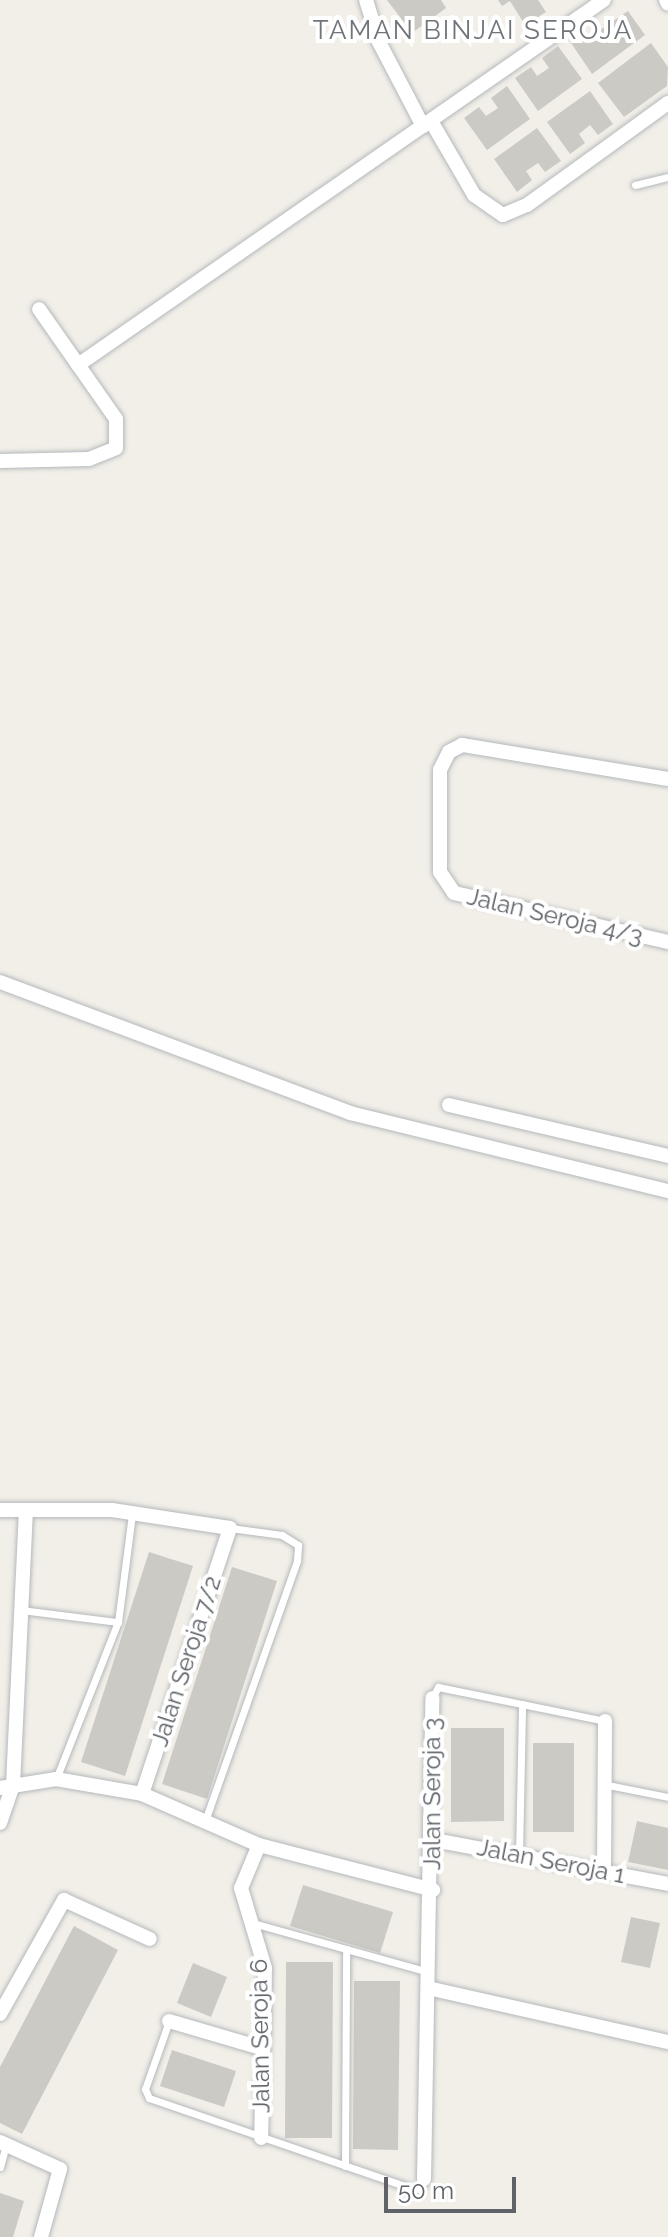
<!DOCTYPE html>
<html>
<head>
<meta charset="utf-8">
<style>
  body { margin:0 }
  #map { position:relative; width:668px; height:2237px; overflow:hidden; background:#f1efe8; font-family:Raleway,sans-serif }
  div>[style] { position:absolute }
  .building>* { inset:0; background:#cccac5 }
  .roads { filter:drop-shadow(0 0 2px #b5b8bc) drop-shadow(0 0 2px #b5b8bc) }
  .service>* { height:7px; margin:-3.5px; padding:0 3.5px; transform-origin:3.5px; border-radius:3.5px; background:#fff }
  .minor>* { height:14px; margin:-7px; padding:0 7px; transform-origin:7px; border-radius:7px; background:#fff }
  span { translate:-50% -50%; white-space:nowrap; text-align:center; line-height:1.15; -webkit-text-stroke:8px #fff; paint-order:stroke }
  .street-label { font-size:24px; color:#5f6368 }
  .neighbourhood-label { font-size:26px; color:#70757a; letter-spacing:2px }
  .scale { position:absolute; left:384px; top:2177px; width:132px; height:36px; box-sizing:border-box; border:4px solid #5f6368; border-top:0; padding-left:10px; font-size:24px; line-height:28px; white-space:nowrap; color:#5f6368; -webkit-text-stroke:6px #fff; paint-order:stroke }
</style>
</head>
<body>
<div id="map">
  <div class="building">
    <div style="clip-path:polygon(387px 0,441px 0,446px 8px,412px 33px)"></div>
    <div style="clip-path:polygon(498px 0,538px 0,546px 12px,525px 25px,510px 1px,502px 6px)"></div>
    <div style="clip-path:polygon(628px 11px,645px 35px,592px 74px,569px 40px,582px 30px,588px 38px)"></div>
    <div style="clip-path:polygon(651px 43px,668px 67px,667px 86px,624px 117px,598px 83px)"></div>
    <div style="clip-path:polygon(558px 46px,582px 79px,538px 111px,515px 78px,531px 67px,537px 76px,549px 68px,542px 58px)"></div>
    <div style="clip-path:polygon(507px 86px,530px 119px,487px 150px,464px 118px,479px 107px,486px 116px,498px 108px,491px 98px)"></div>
    <div style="clip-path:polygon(590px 91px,613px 124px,598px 135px,590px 125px,579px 134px,585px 143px,570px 154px,547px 122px)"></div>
    <div style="clip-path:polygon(537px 128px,561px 161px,545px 172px,538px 163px,526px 171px,532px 180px,517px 192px,494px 159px)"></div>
    <div style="clip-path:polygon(149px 1552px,193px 1566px,125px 1776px,81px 1762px)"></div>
    <div style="clip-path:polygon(232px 1567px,277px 1581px,207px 1799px,162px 1784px)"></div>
    <div style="clip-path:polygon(451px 1728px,504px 1728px,504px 1821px,451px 1822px)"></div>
    <div style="clip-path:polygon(533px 1743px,574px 1743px,574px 1832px,533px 1832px)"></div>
    <div style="clip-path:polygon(637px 1821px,668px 1828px,668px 1870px,628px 1862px)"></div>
    <div style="clip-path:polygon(303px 1885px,393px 1912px,380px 1953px,290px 1926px)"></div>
    <div style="clip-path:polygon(631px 1917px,660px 1923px,650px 1968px,621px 1962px)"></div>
    <div style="clip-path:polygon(74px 1926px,118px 1950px,22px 2134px,0 2123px,0 2067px)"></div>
    <div style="clip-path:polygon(286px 1962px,333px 1962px,332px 2138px,285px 2138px)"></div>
    <div style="clip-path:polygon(193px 1963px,227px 1977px,211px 2017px,177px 2003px)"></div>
    <div style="clip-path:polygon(354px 1981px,400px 1981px,398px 2150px,353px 2149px)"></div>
    <div style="clip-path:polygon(172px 2050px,236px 2071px,224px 2107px,160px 2086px)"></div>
    <div style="clip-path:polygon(0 2193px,24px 2201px,13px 2237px,0 2237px)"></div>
  </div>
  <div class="roads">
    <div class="service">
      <div style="left:635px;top:185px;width:34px;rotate:-14deg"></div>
      <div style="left:21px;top:1610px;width:98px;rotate:7.1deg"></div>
      <div style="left:432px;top:1698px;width:13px;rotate:-61deg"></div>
      <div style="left:438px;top:1687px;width:170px;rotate:11.5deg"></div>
      <div style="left:56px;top:1779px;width:169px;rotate:-68.5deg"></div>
      <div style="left:118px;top:1622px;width:109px;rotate:-82.6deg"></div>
      <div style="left:608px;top:1785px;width:61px;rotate:11.3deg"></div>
      <div style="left:206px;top:1818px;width:273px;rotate:-70.5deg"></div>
      <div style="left:297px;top:1561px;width:16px;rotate:-86deg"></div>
      <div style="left:298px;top:1545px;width:19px;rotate:-148deg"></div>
      <div style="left:282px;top:1535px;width:52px;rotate:-172.3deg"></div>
      <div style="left:519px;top:1853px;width:149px;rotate:-88.8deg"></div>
      <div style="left:253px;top:1923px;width:183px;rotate:15.6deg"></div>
      <div style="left:169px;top:2021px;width:72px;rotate:109.4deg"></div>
      <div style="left:145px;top:2089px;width:10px;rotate:66deg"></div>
      <div style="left:149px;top:2098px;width:277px;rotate:19deg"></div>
      <div style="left:411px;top:2188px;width:9px;rotate:6deg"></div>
      <div style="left:420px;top:2189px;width:11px;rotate:-68deg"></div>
      <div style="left:345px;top:2166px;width:217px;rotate:-89.7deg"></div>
      <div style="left:0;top:2167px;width:23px;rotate:-75deg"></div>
    </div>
    <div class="minor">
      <div style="left:366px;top:0;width:44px;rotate:72.8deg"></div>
      <div style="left:379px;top:42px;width:95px;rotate:62.4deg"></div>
      <div style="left:666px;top:0;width:4px;rotate:63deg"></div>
      <div style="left:431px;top:121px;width:86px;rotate:59.8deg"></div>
      <div style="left:474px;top:195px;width:35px;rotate:35deg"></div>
      <div style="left:503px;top:215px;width:26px;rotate:-23deg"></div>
      <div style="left:527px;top:205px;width:174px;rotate:-35.9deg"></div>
      <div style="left:78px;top:365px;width:640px;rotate:-34.76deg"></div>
      <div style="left:0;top:461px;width:89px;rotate:-1.3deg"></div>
      <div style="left:89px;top:459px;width:29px;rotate:-22deg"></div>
      <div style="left:116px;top:448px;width:29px;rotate:-90deg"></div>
      <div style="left:116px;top:419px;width:134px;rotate:-125deg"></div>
      <div style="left:668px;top:779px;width:209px;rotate:-170.6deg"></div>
      <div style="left:462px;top:745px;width:15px;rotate:152deg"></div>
      <div style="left:449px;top:752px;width:20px;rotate:117deg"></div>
      <div style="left:440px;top:770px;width:102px;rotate:90deg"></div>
      <div style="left:440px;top:872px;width:25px;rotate:56deg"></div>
      <div style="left:454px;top:893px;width:220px;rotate:12.9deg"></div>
      <div style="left:0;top:982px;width:374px;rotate:20.5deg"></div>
      <div style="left:350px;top:1113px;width:327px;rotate:13.8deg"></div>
      <div style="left:449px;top:1105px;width:225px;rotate:13.1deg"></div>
      <div style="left:0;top:1510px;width:112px"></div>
      <div style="left:112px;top:1510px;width:119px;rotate:8.7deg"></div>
      <div style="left:230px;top:1528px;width:280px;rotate:108.3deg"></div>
      <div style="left:0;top:1788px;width:57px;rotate:-9.1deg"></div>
      <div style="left:56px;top:1779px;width:87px;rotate:9.9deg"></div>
      <div style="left:142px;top:1794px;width:128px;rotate:23.6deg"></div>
      <div style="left:259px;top:1845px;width:180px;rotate:14.5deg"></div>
      <div style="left:0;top:1823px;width:40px;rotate:-71.1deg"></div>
      <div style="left:13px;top:1785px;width:275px;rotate:-87.3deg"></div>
      <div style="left:434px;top:1840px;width:238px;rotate:10.6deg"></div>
      <div style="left:259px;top:1845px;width:47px;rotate:112.7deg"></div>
      <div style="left:241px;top:1888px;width:84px;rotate:73.3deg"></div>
      <div style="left:265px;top:1968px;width:170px;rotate:91.3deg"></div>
      <div style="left:604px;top:1870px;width:149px;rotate:-89.6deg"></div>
      <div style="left:428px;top:1988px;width:246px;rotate:12.7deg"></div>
      <div style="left:0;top:2014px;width:131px;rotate:-60.7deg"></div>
      <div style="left:64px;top:1900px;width:94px;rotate:24.4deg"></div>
      <div style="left:169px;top:2021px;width:96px;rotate:16.4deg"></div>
      <div style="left:0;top:2142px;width:66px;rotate:24.2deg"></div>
      <div style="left:60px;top:2169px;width:71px;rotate:105.6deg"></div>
      <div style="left:424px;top:2179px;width:481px;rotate:-89deg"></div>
    </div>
  </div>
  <div class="street-label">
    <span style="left:555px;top:916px;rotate:13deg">Jalan Seroja 4/3</span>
    <span style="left:186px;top:1661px;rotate:-72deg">Jalan Seroja 7/2</span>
    <span style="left:432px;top:1794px;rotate:-90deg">Jalan Seroja 3</span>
    <span style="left:551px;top:1861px;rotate:11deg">Jalan Seroja 1</span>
    <span style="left:260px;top:2036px;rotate:-91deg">Jalan Seroja 6</span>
  </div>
  <div class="neighbourhood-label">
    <span style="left:473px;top:31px">TAMAN BINJAI SEROJA</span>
  </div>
  <div class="scale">50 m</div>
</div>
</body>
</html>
